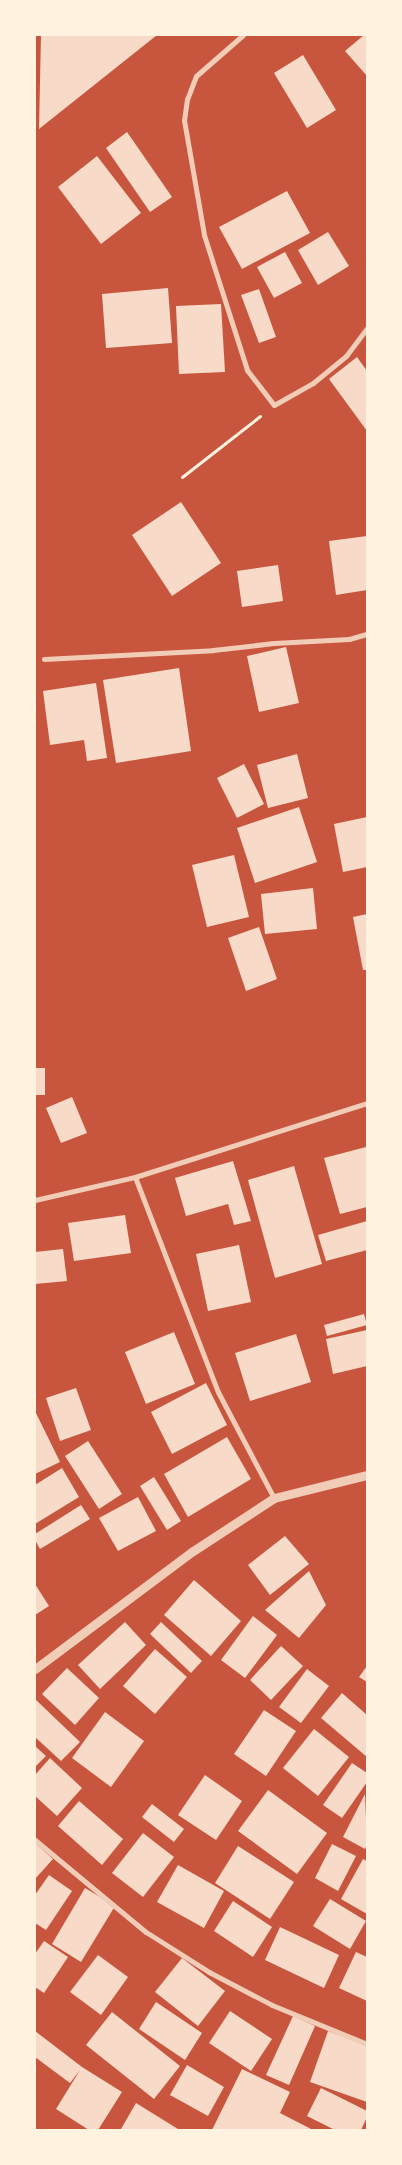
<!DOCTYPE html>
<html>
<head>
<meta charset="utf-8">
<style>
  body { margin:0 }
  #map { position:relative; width:402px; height:2165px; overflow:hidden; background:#c8553d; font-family:"PT Sans Narrow",sans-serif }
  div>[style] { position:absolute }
  .building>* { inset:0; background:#f7dbc8 }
  .path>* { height:3px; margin:-1.5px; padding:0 1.5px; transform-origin:1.5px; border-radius:1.5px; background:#fff3e0 }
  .minor>* { height:5px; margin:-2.5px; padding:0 2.5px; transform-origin:2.5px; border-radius:2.5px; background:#f1ccb7 }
  .tertiary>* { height:9px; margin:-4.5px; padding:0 4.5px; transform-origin:4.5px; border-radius:4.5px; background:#f1ccb7 }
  span { translate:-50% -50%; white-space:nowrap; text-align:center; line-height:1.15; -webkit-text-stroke:4.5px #fff3e0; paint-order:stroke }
  .frame { position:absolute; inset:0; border:36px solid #fff3e0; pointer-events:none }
</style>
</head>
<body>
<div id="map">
  <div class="building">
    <div style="clip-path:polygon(41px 35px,157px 35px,39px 129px)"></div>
    <div style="clip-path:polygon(364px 35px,367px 35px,367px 76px,345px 51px)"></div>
    <div style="clip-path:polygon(303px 55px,336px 110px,307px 128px,274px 73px)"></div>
    <div style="clip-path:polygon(127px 132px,172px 197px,150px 212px,106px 148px)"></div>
    <div style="clip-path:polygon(97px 156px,141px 213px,101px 244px,58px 187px)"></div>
    <div style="clip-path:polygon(287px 191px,310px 233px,242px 269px,219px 227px)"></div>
    <div style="clip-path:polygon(328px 232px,349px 266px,318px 285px,298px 250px)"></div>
    <div style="clip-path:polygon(285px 252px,302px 283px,274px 298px,257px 267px)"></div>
    <div style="clip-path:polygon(168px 288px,172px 343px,106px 348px,102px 294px)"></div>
    <div style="clip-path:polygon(259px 289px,276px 337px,259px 343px,241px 295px)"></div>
    <div style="clip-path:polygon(221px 304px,225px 372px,179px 374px,176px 306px)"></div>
    <div style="clip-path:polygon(357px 357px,367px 371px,367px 431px,329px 379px)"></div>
    <div style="clip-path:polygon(181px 502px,221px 563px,172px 596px,132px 535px)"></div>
    <div style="clip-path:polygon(367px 536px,367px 590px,336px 595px,329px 541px)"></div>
    <div style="clip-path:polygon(278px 565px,283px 601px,242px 607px,237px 571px)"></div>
    <div style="clip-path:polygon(286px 647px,299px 703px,259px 712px,247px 656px)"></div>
    <div style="clip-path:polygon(179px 668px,191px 751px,116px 763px,103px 680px)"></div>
    <div style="clip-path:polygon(96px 683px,107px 758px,87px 761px,84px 740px,50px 745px,43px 691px)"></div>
    <div style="clip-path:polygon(297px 754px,308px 798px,268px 808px,257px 765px)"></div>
    <div style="clip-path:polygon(244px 764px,264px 804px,237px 818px,217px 778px)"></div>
    <div style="clip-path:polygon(299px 807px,317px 862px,255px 883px,237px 828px)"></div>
    <div style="clip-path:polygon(367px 817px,367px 867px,343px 872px,334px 824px)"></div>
    <div style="clip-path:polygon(234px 855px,249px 917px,207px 927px,192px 865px)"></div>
    <div style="clip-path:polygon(313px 888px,317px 929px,265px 934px,261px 894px)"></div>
    <div style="clip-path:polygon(367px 914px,367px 970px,363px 970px,353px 917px)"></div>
    <div style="clip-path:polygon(259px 927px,277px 979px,246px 991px,228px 938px)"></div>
    <div style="clip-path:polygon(35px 1068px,45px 1068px,45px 1095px,35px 1095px)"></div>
    <div style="clip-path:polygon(72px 1097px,87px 1133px,61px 1143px,46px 1108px)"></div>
    <div style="clip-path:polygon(366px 1147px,367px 1207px,340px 1214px,324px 1158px)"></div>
    <div style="clip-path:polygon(233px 1161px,251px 1221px,234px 1225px,228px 1204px,186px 1216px,175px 1178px)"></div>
    <div style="clip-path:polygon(294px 1166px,322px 1264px,275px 1278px,248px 1180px)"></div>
    <div style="clip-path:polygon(125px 1215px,131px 1253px,74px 1261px,68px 1223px)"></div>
    <div style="clip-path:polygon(367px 1221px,367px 1250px,326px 1261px,318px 1235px)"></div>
    <div style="clip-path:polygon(239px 1245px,251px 1302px,208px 1311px,196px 1254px)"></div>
    <div style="clip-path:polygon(63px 1249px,67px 1281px,35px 1284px,35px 1252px)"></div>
    <div style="clip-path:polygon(364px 1314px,367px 1325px,327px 1336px,324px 1325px)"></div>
    <div style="clip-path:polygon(367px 1330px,367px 1366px,333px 1374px,326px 1339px)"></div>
    <div style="clip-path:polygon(174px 1332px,195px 1384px,146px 1404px,125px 1352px)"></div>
    <div style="clip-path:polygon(296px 1334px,311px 1382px,250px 1401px,235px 1353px)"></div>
    <div style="clip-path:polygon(206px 1383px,227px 1425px,172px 1454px,151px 1412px)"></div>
    <div style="clip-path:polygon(76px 1388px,91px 1430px,60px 1441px,46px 1398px)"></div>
    <div style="clip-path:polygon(35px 1411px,60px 1462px,35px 1474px)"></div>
    <div style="clip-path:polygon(227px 1437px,251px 1479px,188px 1517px,164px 1474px)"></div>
    <div style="clip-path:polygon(88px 1441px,122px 1494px,99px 1509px,65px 1456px)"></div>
    <div style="clip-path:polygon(62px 1468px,79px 1497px,35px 1524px,35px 1485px)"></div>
    <div style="clip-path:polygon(154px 1477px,181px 1521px,167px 1530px,140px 1486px)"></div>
    <div style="clip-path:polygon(138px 1497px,156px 1531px,118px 1551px,99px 1518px)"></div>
    <div style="clip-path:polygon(81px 1505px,90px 1519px,40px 1549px,35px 1540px,35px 1534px)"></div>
    <div style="clip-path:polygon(285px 1536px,309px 1564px,270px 1595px,248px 1565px)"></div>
    <div style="clip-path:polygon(309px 1571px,326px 1605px,299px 1638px,265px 1610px)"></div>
    <div style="clip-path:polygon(194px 1580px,241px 1621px,211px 1656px,164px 1615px)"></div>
    <div style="clip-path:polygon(35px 1584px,49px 1606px,35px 1615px)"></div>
    <div style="clip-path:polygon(253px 1616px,277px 1635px,245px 1678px,221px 1660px)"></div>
    <div style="clip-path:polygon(125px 1622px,146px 1645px,100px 1689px,78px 1665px)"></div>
    <div style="clip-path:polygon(161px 1622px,202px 1661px,191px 1673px,150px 1634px)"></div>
    <div style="clip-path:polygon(281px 1646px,303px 1666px,271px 1700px,250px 1680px)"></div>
    <div style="clip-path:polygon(155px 1649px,187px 1677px,155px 1714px,123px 1686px)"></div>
    <div style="clip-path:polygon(367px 1666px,367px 1682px,359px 1677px)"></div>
    <div style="clip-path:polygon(67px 1668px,99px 1698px,75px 1725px,42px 1694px)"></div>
    <div style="clip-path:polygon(307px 1669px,329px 1686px,301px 1723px,279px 1707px)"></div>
    <div style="clip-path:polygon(342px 1693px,367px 1715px,367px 1757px,321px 1718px)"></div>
    <div style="clip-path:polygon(35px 1699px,80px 1742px,61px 1761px,35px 1737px)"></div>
    <div style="clip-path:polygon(264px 1710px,296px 1731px,266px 1776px,234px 1754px)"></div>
    <div style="clip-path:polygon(105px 1712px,144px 1741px,111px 1787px,72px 1758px)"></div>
    <div style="clip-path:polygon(314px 1729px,349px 1757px,318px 1796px,283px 1768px)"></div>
    <div style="clip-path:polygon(35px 1746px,46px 1756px,35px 1767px)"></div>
    <div style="clip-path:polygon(50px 1758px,82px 1788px,57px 1816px,35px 1796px,35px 1775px)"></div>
    <div style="clip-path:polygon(352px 1763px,367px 1773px,367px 1782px,342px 1818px,323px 1805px)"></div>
    <div style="clip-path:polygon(205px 1775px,242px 1801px,216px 1840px,178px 1815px)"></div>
    <div style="clip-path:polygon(268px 1790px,327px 1833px,297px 1874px,238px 1831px)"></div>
    <div style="clip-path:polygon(365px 1794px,367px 1844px,365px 1849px,343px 1837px)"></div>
    <div style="clip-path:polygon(79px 1801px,123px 1839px,102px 1865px,58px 1826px)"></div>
    <div style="clip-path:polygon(152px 1804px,184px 1829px,174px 1842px,142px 1817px)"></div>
    <div style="clip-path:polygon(143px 1833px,174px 1857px,143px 1897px,112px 1873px)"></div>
    <div style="clip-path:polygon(35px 1843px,53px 1859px,35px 1879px)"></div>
    <div style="clip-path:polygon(332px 1844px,356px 1856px,338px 1891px,315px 1878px)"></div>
    <div style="clip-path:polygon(238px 1846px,294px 1882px,270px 1919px,215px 1883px)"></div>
    <div style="clip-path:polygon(363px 1859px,367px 1861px,367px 1914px,341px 1899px)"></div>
    <div style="clip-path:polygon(178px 1865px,224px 1891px,204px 1928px,157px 1902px)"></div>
    <div style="clip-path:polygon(49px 1875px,72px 1891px,46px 1930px,35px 1923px,35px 1895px)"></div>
    <div style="clip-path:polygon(85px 1888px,115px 1906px,81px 1962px,52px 1944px)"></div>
    <div style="clip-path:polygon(330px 1899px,366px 1921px,350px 1949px,313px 1926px)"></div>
    <div style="clip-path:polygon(233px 1901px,272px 1927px,253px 1957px,214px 1931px)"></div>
    <div style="clip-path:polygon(280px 1927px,339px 1955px,324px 1988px,265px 1960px)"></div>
    <div style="clip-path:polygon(44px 1941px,68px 1957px,44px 1993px,35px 1987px,35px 1954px)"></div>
    <div style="clip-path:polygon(356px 1952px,367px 1957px,367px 2001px,339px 1988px)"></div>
    <div style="clip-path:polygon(98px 1955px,128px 1977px,101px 2015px,70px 1992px)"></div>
    <div style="clip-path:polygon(182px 1958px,225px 1991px,198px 2026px,155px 1992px)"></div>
    <div style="clip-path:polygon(156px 2002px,202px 2033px,185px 2060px,139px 2029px)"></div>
    <div style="clip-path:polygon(230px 2011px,272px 2039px,251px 2071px,209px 2043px)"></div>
    <div style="clip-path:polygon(112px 2012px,180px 2066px,154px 2099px,86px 2045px)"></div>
    <div style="clip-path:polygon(293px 2016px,315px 2026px,289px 2085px,266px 2075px)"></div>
    <div style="clip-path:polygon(35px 2031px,82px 2067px,122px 2092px,98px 2130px,89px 2130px,56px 2109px,80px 2070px,70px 2083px,35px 2057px)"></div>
    <div style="clip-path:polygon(328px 2031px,367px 2045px,367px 2102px,310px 2082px)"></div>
    <div style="clip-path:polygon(187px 2065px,224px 2087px,208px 2116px,170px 2095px)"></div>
    <div style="clip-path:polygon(242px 2069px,290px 2092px,280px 2113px,313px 2130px,212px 2130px)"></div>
    <div style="clip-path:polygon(321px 2088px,367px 2111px,367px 2117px,361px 2130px,335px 2130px,307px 2116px)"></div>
    <div style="clip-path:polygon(136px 2103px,178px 2129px,177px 2130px,121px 2129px)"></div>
  </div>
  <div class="path">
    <div style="left:182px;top:477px;width:99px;rotate:-38deg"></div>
  </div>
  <div class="minor">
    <div style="left:243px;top:35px;width:62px;rotate:138.9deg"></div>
    <div style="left:196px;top:76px;width:25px;rotate:111deg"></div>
    <div style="left:187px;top:99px;width:21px;rotate:98deg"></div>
    <div style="left:184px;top:120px;width:117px;rotate:80.1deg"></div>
    <div style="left:204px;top:235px;width:142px;rotate:72.3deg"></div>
    <div style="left:247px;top:370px;width:44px;rotate:52.4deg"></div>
    <div style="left:274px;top:405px;width:45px;rotate:-29.4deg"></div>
    <div style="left:313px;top:383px;width:43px;rotate:-39.3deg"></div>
    <div style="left:346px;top:356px;width:35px;rotate:-53deg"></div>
    <div style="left:44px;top:659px;width:169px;rotate:-3deg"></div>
    <div style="left:213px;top:650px;width:61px;rotate:-6.5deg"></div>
    <div style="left:274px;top:643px;width:75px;rotate:-3.1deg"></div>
    <div style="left:349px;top:639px;width:19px;rotate:-16deg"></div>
    <div style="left:135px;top:1177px;width:230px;rotate:68.9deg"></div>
    <div style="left:218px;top:1392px;width:120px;rotate:62.2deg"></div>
    <div style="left:35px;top:1200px;width:103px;rotate:-13deg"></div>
    <div style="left:135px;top:1177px;width:244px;rotate:-17.7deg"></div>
    <div style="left:35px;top:1840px;width:144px;rotate:39.7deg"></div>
    <div style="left:146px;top:1932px;width:75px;rotate:32.4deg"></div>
    <div style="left:209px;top:1972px;width:71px;rotate:27.6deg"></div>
    <div style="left:272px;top:2005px;width:103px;rotate:22.3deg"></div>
  </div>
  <div class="tertiary">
    <div style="left:35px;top:1669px;width:197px;rotate:-36.8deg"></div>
    <div style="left:193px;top:1551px;width:97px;rotate:-33.2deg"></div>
    <div style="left:274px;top:1498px;width:96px;rotate:-13.9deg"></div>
  </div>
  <div class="frame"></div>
</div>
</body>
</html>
